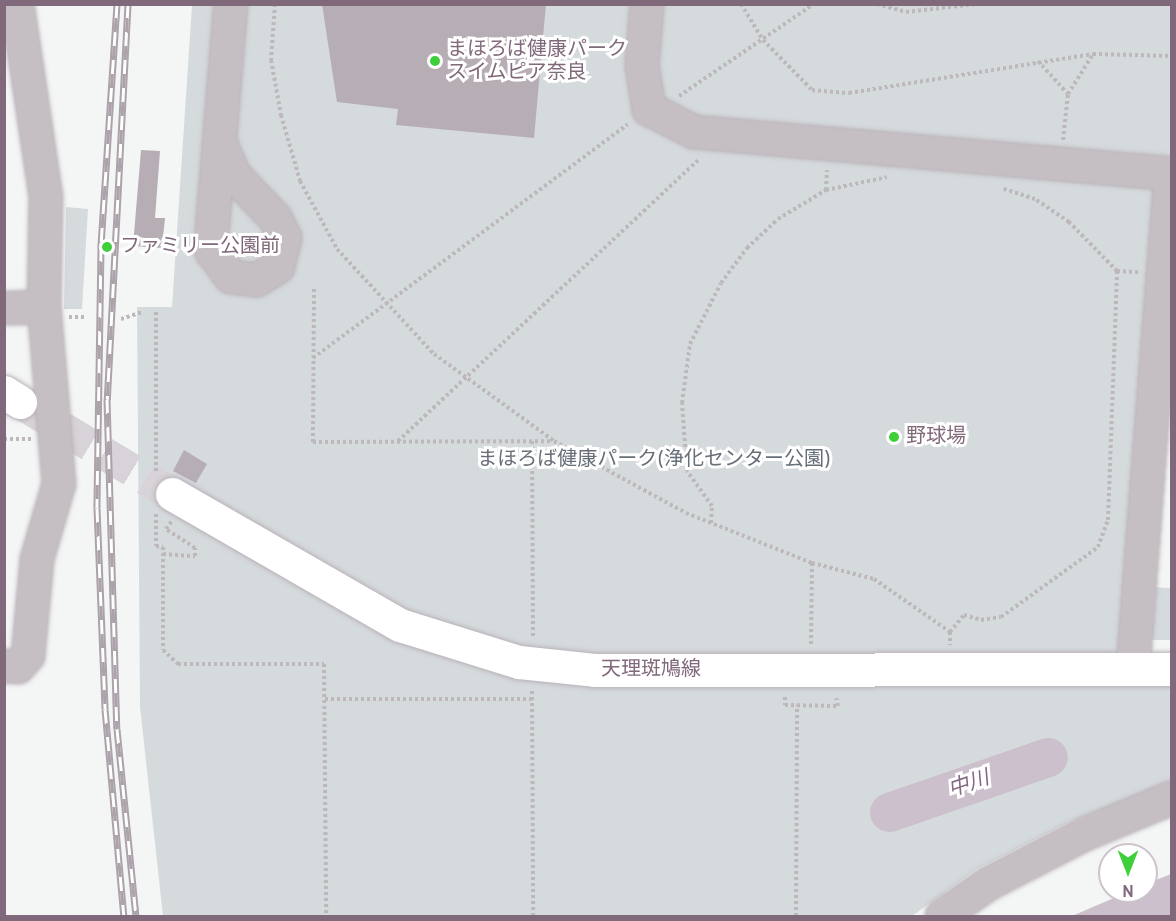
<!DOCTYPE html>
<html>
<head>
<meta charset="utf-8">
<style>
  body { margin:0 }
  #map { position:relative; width:1176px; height:921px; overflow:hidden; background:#f4f6f6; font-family:Overpass,"Noto Sans JP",sans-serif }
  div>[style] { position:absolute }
  .green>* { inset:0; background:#d5dadd }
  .water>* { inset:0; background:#ccc0cc }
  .river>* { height:39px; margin:-19.5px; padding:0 19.5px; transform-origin:19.5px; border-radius:19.5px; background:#ccc0cc }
  .building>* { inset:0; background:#b7adb5 }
  .major-tunnel>* { height:33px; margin-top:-16.5px; transform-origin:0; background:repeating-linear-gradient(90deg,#d7d3d8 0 33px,transparent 0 49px) }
  .path>* { height:4px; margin-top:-2px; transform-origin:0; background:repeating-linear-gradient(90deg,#bdb8bc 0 3px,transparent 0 6px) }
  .roads { filter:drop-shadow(0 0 2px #b9b2b8) drop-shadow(0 0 2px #b9b2b8) }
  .minor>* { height:32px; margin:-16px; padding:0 16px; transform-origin:16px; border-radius:16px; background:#c5bec3 }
  .major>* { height:33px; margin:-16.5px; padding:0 16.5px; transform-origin:16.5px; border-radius:16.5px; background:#fff }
  .rail>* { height:7px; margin-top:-3.5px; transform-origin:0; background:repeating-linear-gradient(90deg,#fff 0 14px,#aca2aa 0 28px); box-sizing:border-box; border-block:2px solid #aca2aa }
  .dots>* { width:16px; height:16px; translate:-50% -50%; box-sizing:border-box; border:3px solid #fff; border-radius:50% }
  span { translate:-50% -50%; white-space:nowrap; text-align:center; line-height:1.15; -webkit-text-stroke:6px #fff; paint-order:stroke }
  .poi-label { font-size:20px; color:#81697c }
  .left { translate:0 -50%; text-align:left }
  .park-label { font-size:20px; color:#676f79 }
  .street-label { font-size:20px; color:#81697c }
  .water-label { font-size:21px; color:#846984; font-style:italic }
  .frame { position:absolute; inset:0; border:6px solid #81697c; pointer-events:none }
  .north { position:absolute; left:1098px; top:843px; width:60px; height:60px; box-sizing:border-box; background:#fff; border:2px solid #cdc3cb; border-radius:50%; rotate:180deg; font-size:16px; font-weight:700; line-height:24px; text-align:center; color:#81697c }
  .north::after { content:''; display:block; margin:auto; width:21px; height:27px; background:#3ecf3b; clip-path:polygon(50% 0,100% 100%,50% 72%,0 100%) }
</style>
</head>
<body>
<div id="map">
  <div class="green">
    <div style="clip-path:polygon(192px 5px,1171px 5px,1171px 205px,1122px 642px,1171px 679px,1171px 784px,1071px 821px,977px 869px,912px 916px,163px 916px,140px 707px,137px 307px,172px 307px)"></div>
    <div style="clip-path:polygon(66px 207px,88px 209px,82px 309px,64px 309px)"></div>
    <div style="clip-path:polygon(1149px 587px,1171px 588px,1171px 640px,1149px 640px)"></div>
  </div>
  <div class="water">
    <div style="clip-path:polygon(1171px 874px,1171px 916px,1072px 916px,1130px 891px,1146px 891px,1146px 884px)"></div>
  </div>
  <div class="river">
    <div style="left:889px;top:812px;width:168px;rotate:-19.1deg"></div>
  </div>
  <div class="building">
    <div style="clip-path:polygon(322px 4px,546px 4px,534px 138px,396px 125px,398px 109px,337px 102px)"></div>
    <div style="clip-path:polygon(141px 150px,160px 151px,155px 218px,165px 218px,162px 248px,133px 246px)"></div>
    <div style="clip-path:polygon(184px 450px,207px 464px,196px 483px,173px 471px)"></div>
  </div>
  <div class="major-tunnel">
    <div style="left:20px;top:402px;width:178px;rotate:31.2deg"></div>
  </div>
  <div class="path">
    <div style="left:275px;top:4px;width:56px;rotate:94.1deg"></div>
    <div style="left:271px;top:60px;width:56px;rotate:79.7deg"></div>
    <div style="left:281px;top:115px;width:69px;rotate:73.9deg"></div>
    <div style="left:300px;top:181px;width:77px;rotate:61.4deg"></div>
    <div style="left:337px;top:249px;width:143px;rotate:47.3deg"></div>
    <div style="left:434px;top:354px;width:148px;rotate:35.9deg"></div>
    <div style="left:554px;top:441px;width:150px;rotate:28.6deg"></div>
    <div style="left:686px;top:513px;width:136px;rotate:21.6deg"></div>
    <div style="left:812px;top:563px;width:64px;rotate:14.5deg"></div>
    <div style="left:874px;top:579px;width:93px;rotate:34.9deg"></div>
    <div style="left:950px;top:632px;width:13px;rotate:90deg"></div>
    <div style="left:741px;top:4px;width:42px;rotate:58.6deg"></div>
    <div style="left:763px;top:40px;width:70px;rotate:45.6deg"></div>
    <div style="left:812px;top:90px;width:37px;rotate:5deg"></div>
    <div style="left:849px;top:93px;width:247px;rotate:-9.1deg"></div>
    <div style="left:1093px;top:54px;width:79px;rotate:1.5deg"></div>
    <div style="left:877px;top:4px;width:30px;rotate:15deg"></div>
    <div style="left:906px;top:12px;width:70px;rotate:-6.5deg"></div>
    <div style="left:1038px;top:61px;width:45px;rotate:47.7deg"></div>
    <div style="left:679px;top:96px;width:163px;rotate:-34.3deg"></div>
    <div style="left:1063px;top:140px;width:46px;rotate:-83.8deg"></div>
    <div style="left:1068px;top:94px;width:47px;rotate:-58deg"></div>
    <div style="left:826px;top:190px;width:20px;rotate:-87deg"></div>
    <div style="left:1117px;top:271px;width:22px;rotate:3deg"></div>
    <div style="left:314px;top:289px;width:153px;rotate:90.4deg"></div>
    <div style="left:313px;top:442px;width:240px;rotate:-0.2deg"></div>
    <div style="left:156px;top:312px;width:162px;rotate:90deg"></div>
    <div style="left:69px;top:317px;width:18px"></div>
    <div style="left:121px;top:319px;width:22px;rotate:-18deg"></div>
    <div style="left:313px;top:358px;width:392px;rotate:-36.6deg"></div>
    <div style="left:4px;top:439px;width:27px"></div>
    <div style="left:398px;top:441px;width:414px;rotate:-43.1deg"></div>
    <div style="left:532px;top:441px;width:197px;rotate:89.7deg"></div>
    <div style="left:156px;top:514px;width:32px;rotate:90deg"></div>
    <div style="left:156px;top:546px;width:7px;rotate:8deg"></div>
    <div style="left:163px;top:547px;width:103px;rotate:90deg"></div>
    <div style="left:163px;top:650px;width:21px;rotate:43deg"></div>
    <div style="left:178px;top:664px;width:146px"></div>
    <div style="left:324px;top:664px;width:252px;rotate:89.5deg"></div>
    <div style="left:711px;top:523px;width:17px;rotate:-87deg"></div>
    <div style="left:712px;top:506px;width:43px;rotate:-125.5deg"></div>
    <div style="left:687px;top:471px;width:68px;rotate:-94.2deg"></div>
    <div style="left:682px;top:403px;width:60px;rotate:-82.3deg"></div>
    <div style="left:690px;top:344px;width:68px;rotate:-63.1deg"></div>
    <div style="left:721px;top:283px;width:44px;rotate:-53.4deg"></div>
    <div style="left:747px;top:248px;width:42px;rotate:-43.1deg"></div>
    <div style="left:778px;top:219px;width:56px;rotate:-31.1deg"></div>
    <div style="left:826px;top:190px;width:62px;rotate:-12deg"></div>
    <div style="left:163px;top:554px;width:32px;rotate:4deg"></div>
    <div style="left:195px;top:556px;width:8px;rotate:-90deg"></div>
    <div style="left:195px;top:548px;width:35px;rotate:-147deg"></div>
    <div style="left:166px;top:529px;width:9px;rotate:-54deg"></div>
    <div style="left:950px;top:632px;width:22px;rotate:-51deg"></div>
    <div style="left:964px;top:615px;width:18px;rotate:16deg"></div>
    <div style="left:981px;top:620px;width:20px;rotate:-9deg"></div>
    <div style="left:1001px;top:617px;width:120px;rotate:-35.8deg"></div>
    <div style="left:1098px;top:547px;width:29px;rotate:-70deg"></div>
    <div style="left:1108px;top:520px;width:249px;rotate:-87.9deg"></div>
    <div style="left:1117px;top:271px;width:69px;rotate:-134.4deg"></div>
    <div style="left:1069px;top:222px;width:41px;rotate:-145.9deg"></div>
    <div style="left:1035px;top:199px;width:35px;rotate:-162deg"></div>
    <div style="left:811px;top:644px;width:81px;rotate:-89.3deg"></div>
    <div style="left:532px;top:691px;width:225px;rotate:89.7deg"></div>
    <div style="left:785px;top:697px;width:8px;rotate:90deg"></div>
    <div style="left:785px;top:705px;width:53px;rotate:1.1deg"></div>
    <div style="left:838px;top:706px;width:8px;rotate:-104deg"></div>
    <div style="left:325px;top:699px;width:207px"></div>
    <div style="left:796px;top:916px;width:211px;rotate:-89.7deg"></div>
  </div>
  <div class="roads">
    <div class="minor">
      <div style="left:647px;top:4px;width:61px;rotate:94.7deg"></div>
      <div style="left:642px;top:65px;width:45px;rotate:81deg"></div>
      <div style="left:649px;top:109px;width:51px;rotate:27.1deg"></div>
      <div style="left:694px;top:132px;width:480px;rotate:5deg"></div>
      <div style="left:220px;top:142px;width:36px;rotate:67deg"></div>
      <div style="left:234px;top:175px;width:59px;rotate:46.4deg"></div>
      <div style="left:275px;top:218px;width:22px;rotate:63deg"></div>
      <div style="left:285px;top:238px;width:30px;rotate:104deg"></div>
      <div style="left:278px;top:267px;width:25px;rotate:148deg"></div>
      <div style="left:257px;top:280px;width:26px;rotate:-173deg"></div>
      <div style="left:231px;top:277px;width:31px;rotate:-127deg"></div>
      <div style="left:212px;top:252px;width:7px;rotate:-98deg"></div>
      <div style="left:211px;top:245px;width:242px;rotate:-85.3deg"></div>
      <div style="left:4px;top:308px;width:40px;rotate:-1.4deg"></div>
      <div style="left:4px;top:666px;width:14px;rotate:4deg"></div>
      <div style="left:18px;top:667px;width:15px;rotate:-48deg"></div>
      <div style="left:28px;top:656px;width:97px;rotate:-84.7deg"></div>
      <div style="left:37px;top:559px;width:78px;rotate:-73.7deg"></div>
      <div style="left:59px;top:484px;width:178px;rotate:-94.8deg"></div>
      <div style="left:44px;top:307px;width:110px;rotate:-89deg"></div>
      <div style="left:46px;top:197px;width:195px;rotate:-98.5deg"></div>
      <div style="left:1133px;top:669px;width:496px;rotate:-85.6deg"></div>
      <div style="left:942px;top:916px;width:56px;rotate:-34.8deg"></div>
      <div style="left:988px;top:884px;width:109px;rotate:-27.3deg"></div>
      <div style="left:1085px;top:834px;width:94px;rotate:-22.5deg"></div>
    </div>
    <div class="major">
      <div style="left:4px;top:392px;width:19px;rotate:32deg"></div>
      <div style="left:172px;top:494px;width:263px;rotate:29.9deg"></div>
      <div style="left:400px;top:625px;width:125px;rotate:17.3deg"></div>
      <div style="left:519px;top:662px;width:76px;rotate:6deg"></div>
      <div style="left:595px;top:670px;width:577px;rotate:-0.1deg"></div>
    </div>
  </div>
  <div class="rail">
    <div style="left:117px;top:4px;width:244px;rotate:93.8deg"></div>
    <div style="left:101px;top:247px;width:261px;rotate:90.9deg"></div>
    <div style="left:97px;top:508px;width:201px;rotate:87.7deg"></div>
    <div style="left:105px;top:709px;width:208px;rotate:84.8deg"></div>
    <div style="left:128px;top:4px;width:396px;rotate:93deg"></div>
    <div style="left:107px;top:399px;width:330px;rotate:88.3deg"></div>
    <div style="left:117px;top:729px;width:188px;rotate:84.2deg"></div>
  </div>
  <div class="dots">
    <div style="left:435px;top:61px;background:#3ecf3b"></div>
    <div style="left:107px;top:247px;background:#3ecf3b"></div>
    <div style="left:894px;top:437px;background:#3ecf3b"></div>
  </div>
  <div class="poi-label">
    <span class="left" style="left:447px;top:62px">まほろば健康パーク<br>スイムピア奈良</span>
    <span class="left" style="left:120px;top:247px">ファミリー公園前</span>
    <span class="left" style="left:906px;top:437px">野球場</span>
  </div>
  <div class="park-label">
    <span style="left:654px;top:460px">まほろば健康パーク(浄化センター公園)</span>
  </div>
  <div class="street-label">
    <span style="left:651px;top:670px">天理斑鳩線</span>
  </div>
  <div class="water-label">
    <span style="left:969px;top:785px;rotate:-19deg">中川</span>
  </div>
  <div class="frame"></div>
  <div class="north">N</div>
</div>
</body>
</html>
